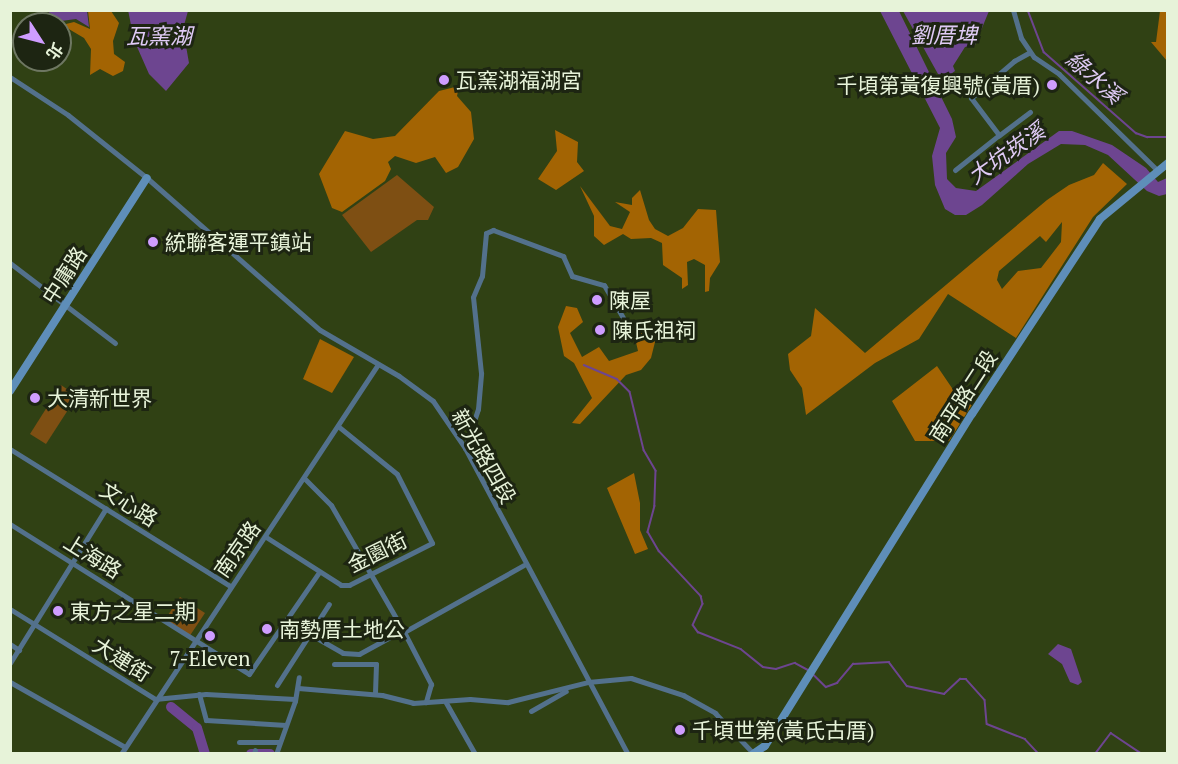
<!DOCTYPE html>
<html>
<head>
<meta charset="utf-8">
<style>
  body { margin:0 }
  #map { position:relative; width:1178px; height:764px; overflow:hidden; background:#304114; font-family:"PT Serif","Noto Sans TC",serif }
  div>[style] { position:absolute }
  .green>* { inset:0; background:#7e4f13 }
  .forest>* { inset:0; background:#a36403 }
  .water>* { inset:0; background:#6d4590 }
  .stream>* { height:1.5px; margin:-0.75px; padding:0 0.75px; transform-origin:0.75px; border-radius:0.75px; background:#6d4590 }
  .river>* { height:10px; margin:-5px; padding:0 5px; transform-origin:5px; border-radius:5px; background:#6d4590 }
  .street>* { height:5px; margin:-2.5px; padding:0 2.5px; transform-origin:2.5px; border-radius:2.5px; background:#53718c }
  .secondary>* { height:8px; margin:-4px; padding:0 4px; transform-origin:4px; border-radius:4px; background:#5e8eb9 }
  .dots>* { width:16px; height:16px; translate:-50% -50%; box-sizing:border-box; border:3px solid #1d2512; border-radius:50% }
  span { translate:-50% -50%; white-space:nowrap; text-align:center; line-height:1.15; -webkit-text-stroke:6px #1d2512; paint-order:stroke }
  .poi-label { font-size:21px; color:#e7f3d9 }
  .left { translate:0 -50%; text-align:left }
  .right { translate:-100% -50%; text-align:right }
  .street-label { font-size:21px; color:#e7f3d9 }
  .water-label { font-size:22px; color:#e0cbf6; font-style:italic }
  .frame { position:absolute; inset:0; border:12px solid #e7f3d9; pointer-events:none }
  .north { position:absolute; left:12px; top:12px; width:60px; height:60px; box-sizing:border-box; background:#1d2512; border:2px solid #6e7762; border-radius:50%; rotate:126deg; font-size:16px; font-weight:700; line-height:24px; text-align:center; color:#e7f3d9 }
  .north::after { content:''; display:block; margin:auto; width:21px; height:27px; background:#cf9dff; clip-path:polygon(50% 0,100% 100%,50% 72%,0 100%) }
</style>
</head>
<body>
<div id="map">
  <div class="green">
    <div style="clip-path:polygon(397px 175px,434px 207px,428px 220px,417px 220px,371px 252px,342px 215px)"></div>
    <div style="clip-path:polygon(61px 385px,77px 396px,46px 444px,30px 434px)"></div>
    <div style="clip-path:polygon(180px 597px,205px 613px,189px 637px,164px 621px)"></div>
  </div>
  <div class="forest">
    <div style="clip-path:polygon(88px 11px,111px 11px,119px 23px,113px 41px,114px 54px,125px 62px,123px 71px,113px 76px,100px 69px,90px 75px,91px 49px,84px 38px,62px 25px,74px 22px,90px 29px)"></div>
    <div style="clip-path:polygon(1160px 11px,1167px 11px,1167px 61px,1151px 42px,1156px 42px)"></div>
    <div style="clip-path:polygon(459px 86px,457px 96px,471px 112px,474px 139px,458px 167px,446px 173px,435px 157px,416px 163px,395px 156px,388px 162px,391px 169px,385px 181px,342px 212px,332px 208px,319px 174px,345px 131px,373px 139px,395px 136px,439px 91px)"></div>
    <div style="clip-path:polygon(555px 130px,578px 142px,577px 162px,584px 171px,556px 190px,538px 179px,557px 151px)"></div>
    <div style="clip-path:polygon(evenodd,1103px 163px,1127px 184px,1093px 217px,1016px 338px,948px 294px,919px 339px,875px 363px,806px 415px,802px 388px,790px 370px,788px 354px,811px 336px,815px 308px,865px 353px,1047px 200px,1069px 185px,1094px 175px,1103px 163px,1062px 222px,1061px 242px,1041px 268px,1018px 271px,1002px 289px,997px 280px,999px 271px,1040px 236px,1046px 242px,1062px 222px)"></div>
    <div style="clip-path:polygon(580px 186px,610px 226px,622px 229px,630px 212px,615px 202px,632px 205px,632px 198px,640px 190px,649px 220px,655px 229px,668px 236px,683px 228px,698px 209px,716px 210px,720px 262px,710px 278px,709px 291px,705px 292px,705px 265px,694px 259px,687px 262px,688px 285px,682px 289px,682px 278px,663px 265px,662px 243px,651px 238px,631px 239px,623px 234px,604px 245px,594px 236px,594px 216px)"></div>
    <div style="clip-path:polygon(566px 306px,577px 308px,583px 322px,570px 333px,582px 357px,599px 347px,609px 361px,638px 351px,633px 329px,644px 324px,655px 342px,651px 358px,641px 370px,626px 375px,580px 424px,572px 423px,592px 398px,574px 363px,564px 356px,558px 327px)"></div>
    <div style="clip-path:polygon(320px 339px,354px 357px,332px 393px,303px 379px)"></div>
    <div style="clip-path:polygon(937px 366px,954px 391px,973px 403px,949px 441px,915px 441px,892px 401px)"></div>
    <div style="clip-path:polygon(634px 473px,640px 503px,640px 530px,648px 549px,635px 554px,607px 488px)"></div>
  </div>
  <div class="water">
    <div style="clip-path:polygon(128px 10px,188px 11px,183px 29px,189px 63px,166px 91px,149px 74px,134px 40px)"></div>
    <div style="clip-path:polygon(47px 11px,87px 11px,89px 27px,76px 19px,61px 21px)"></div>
    <div style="clip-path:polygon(880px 11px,899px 11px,952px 119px,956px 137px,946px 153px,947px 179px,956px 188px,976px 191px,1059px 131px,1072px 131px,1112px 145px,1146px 168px,1158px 182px,1167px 178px,1167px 194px,1159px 196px,1147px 191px,1108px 155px,1085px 145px,1061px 144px,1028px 164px,982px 205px,966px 215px,955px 215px,945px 209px,935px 185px,932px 156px,940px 128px)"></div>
    <div style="clip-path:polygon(903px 11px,989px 11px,975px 45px,965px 47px,953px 66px,955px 71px,948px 76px,938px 74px)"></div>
    <div style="clip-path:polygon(1058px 644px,1071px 649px,1082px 682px,1078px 685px,1070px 682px,1062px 664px,1048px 654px)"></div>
  </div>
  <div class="stream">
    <div style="left:1028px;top:10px;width:45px;rotate:69.1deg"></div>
    <div style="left:1044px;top:52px;width:123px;rotate:41.4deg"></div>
    <div style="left:1136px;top:133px;width:12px;rotate:20deg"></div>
    <div style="left:1147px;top:137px;width:21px"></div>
    <div style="left:584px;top:365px;width:36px;rotate:23deg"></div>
    <div style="left:617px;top:379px;width:18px;rotate:45deg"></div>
    <div style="left:630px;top:392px;width:60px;rotate:76.4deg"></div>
    <div style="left:644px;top:450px;width:24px;rotate:60deg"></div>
    <div style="left:656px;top:471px;width:35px;rotate:92deg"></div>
    <div style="left:655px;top:506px;width:27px;rotate:105deg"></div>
    <div style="left:648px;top:532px;width:22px;rotate:60deg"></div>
    <div style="left:659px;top:551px;width:62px;rotate:47deg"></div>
    <div style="left:701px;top:596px;width:8px;rotate:76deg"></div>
    <div style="left:703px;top:604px;width:23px;rotate:115deg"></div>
    <div style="left:693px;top:625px;width:9px;rotate:54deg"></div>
    <div style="left:698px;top:632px;width:46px;rotate:21.6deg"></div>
    <div style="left:741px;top:649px;width:28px;rotate:39deg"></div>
    <div style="left:763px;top:667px;width:13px;rotate:9deg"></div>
    <div style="left:776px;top:669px;width:20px;rotate:-18deg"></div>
    <div style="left:795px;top:663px;width:15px;rotate:28deg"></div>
    <div style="left:814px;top:675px;width:17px;rotate:45deg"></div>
    <div style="left:826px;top:687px;width:12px;rotate:-20deg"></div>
    <div style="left:837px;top:683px;width:25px;rotate:-50deg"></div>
    <div style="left:853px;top:664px;width:36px;rotate:-3deg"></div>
    <div style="left:889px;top:662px;width:30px;rotate:53deg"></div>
    <div style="left:907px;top:686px;width:38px;rotate:12deg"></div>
    <div style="left:944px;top:694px;width:22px;rotate:-43deg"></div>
    <div style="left:960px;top:679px;width:6px"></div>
    <div style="left:966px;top:679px;width:28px;rotate:48deg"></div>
    <div style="left:985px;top:700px;width:24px;rotate:85deg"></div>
    <div style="left:987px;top:724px;width:41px;rotate:21.5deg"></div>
    <div style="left:1025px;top:739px;width:21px;rotate:47deg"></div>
    <div style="left:1095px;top:754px;width:26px;rotate:-53deg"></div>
    <div style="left:1111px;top:733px;width:37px;rotate:34deg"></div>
    <div style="left:1166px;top:754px;width:3px;rotate:-45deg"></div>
  </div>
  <div class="river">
    <div style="left:171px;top:707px;width:33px;rotate:39deg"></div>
    <div style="left:197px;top:728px;width:27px;rotate:73deg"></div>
    <div style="left:251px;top:754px;width:19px"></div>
  </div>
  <div class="street">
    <div style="left:1013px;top:10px;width:29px;rotate:74deg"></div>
    <div style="left:1021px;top:38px;width:23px;rotate:56deg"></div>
    <div style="left:1034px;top:57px;width:30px;rotate:34deg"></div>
    <div style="left:1059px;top:74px;width:139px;rotate:44.4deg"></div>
    <div style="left:10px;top:77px;width:69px;rotate:33.2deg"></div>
    <div style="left:68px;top:115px;width:101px;rotate:38.6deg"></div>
    <div style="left:147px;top:178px;width:230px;rotate:41.3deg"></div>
    <div style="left:320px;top:330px;width:91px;rotate:30.2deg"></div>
    <div style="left:399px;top:376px;width:42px;rotate:36.3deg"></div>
    <div style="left:433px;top:401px;width:57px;rotate:55.8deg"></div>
    <div style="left:465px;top:448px;width:347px;rotate:62deg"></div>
    <div style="left:1030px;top:112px;width:39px;rotate:143deg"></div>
    <div style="left:999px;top:135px;width:46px;rotate:-127.1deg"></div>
    <div style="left:971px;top:98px;width:57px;rotate:-40.7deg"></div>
    <div style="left:1014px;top:61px;width:18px;rotate:-29deg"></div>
    <div style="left:955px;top:170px;width:56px;rotate:-38.5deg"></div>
    <div style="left:10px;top:263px;width:132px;rotate:37.3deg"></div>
    <div style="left:465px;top:448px;width:41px;rotate:-71.6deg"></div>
    <div style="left:478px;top:409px;width:36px;rotate:-85deg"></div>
    <div style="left:481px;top:373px;width:76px;rotate:-96deg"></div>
    <div style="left:473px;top:297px;width:23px;rotate:-67deg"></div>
    <div style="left:482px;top:276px;width:43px;rotate:-84.7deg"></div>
    <div style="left:486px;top:233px;width:8px;rotate:-23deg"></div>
    <div style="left:493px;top:230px;width:75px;rotate:20.4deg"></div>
    <div style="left:563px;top:256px;width:22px;rotate:66deg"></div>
    <div style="left:572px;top:276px;width:33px;rotate:16deg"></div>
    <div style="left:604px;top:285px;width:50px;rotate:59.8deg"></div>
    <div style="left:10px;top:449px;width:259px;rotate:31.9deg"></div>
    <div style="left:305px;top:479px;width:37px;rotate:45deg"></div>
    <div style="left:331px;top:505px;width:146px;rotate:60.1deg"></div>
    <div style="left:404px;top:632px;width:59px;rotate:62.6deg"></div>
    <div style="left:431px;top:684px;width:19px;rotate:106deg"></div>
    <div style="left:10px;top:524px;width:282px;rotate:32.1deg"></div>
    <div style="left:249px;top:674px;width:124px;rotate:-55.5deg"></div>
    <div style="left:266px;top:537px;width:89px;rotate:32.6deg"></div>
    <div style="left:341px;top:585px;width:8px"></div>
    <div style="left:349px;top:585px;width:93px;rotate:-26.8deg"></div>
    <div style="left:432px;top:543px;width:77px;rotate:-116.9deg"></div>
    <div style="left:397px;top:474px;width:76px;rotate:-140.9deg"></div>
    <div style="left:10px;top:609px;width:171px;rotate:31.8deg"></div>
    <div style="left:155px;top:699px;width:51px;rotate:-5.6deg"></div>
    <div style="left:206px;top:694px;width:89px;rotate:3.2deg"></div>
    <div style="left:287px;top:621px;width:64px;rotate:29.7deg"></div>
    <div style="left:343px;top:653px;width:16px;rotate:4deg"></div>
    <div style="left:359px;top:654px;width:50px;rotate:-28.6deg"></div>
    <div style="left:404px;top:632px;width:137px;rotate:-29.2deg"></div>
    <div style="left:10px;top:644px;width:11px;rotate:34deg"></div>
    <div style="left:10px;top:663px;width:182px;rotate:-58.2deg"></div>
    <div style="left:334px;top:664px;width:42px"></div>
    <div style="left:376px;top:664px;width:30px;rotate:92deg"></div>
    <div style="left:10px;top:682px;width:132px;rotate:29.5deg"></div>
    <div style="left:277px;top:685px;width:96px;rotate:-57.3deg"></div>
    <div style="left:298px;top:688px;width:84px;rotate:4.8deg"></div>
    <div style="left:382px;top:695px;width:32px;rotate:14deg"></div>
    <div style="left:413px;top:703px;width:57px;rotate:-4deg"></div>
    <div style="left:470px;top:699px;width:38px;rotate:5deg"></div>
    <div style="left:508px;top:702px;width:82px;rotate:-14deg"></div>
    <div style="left:588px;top:682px;width:43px;rotate:-5.3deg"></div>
    <div style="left:631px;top:678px;width:55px;rotate:18.1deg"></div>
    <div style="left:683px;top:695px;width:37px;rotate:29deg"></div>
    <div style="left:715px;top:713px;width:55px;rotate:46.5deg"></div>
    <div style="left:199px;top:694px;width:27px;rotate:75deg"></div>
    <div style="left:206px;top:720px;width:80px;rotate:3.6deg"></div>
    <div style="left:445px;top:701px;width:61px;rotate:60.5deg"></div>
    <div style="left:531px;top:711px;width:40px;rotate:-29.7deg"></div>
    <div style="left:239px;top:742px;width:40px"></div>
    <div style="left:121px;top:754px;width:467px;rotate:-56.6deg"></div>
    <div style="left:254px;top:754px;width:4px;rotate:-76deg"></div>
    <div style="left:276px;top:754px;width:56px;rotate:-70.3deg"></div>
    <div style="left:295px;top:701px;width:24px;rotate:-81deg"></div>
  </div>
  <div class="secondary">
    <div style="left:10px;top:391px;width:253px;rotate:-57.3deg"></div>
    <div style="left:753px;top:754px;width:14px;rotate:-34deg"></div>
    <div style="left:765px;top:746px;width:391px;rotate:-58.1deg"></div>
    <div style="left:972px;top:414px;width:233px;rotate:-56.7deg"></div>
    <div style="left:1100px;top:219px;width:88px;rotate:-39.5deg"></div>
  </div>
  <div class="dots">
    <div style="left:444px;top:80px;background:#cf9dff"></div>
    <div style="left:1052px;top:85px;background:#cf9dff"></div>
    <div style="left:153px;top:242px;background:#cf9dff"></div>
    <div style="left:597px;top:300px;background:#cf9dff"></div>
    <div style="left:600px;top:330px;background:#cf9dff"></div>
    <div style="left:35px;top:398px;background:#cf9dff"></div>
    <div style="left:58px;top:611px;background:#cf9dff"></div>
    <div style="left:267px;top:629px;background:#cf9dff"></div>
    <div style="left:210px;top:636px;background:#cf9dff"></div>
    <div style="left:680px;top:730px;background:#cf9dff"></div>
  </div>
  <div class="poi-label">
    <span class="left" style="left:456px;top:80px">瓦窯湖福湖宮</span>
    <span class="right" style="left:1040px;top:85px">千頃第黃復興號(黃厝)</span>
    <span class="left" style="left:165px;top:242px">統聯客運平鎮站</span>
    <span class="left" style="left:609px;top:300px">陳屋</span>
    <span class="left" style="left:612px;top:330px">陳氏祖祠</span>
    <span class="left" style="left:47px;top:398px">大清新世界</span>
    <span class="left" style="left:70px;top:611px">東方之星二期</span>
    <span class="left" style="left:279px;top:629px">南勢厝土地公</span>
    <span style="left:210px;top:658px">7-Eleven</span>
    <span class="left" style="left:692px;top:730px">千頃世第(黃氏古厝)</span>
  </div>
  <div class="street-label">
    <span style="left:64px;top:275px;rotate:-57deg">中庸路</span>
    <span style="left:963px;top:396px;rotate:-57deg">南平路二段</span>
    <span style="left:484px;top:456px;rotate:60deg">新光路四段</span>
    <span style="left:129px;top:504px;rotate:32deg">文心路</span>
    <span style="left:237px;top:549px;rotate:-55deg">南京路</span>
    <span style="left:377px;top:552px;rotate:-26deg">金園街</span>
    <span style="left:93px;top:556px;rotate:32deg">上海路</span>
    <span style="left:122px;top:659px;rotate:32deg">大連街</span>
  </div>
  <div class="water-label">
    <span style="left:944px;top:35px">劉厝埤</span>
    <span style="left:159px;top:36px">瓦窯湖</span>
    <span style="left:1095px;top:77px;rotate:41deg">綠水溪</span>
    <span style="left:1006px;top:153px;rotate:-35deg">大坑崁溪</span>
  </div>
  <div class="frame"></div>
  <div class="north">北</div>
</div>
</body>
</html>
